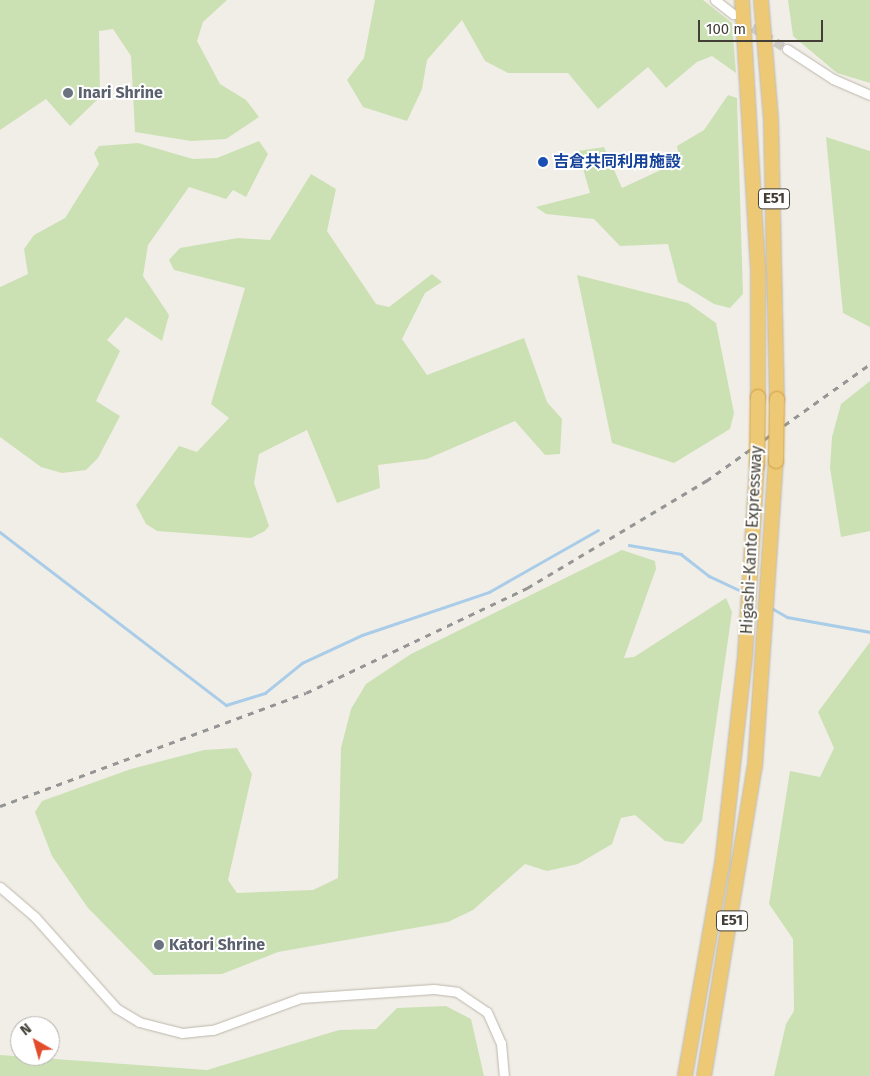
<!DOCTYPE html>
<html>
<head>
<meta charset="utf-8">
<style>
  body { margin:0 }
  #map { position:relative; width:870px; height:1076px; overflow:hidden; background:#f1eee7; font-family:"Fira Sans","Noto Sans JP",sans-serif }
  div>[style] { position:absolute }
  .green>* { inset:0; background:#cbe1b4 }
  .stream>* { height:2.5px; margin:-1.25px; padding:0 1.25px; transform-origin:1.25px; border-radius:1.25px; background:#a9cce8 }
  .tertiary-tunnel>* { height:9px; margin-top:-4.5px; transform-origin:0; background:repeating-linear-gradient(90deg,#cecbc4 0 9px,transparent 0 13.5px) }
  .roads { filter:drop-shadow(0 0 1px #bcb6aa) drop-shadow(0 0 1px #bcb6aa) }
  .tertiary>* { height:9px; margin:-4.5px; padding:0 4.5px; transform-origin:4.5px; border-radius:4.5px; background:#fff }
  .motorway>* { height:14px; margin:-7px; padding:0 7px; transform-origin:7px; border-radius:7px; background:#eec975 }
  .rail>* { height:2.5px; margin-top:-1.25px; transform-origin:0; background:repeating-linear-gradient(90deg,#959595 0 6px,transparent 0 12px) }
  .bridges { filter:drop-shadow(0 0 1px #cc9e46) drop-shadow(0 0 1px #cc9e46) }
  .motorway-bridge>* { height:14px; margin:-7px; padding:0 7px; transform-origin:7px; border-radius:7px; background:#eec975 }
  .dots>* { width:14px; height:14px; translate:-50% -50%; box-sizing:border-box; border:2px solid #fff; border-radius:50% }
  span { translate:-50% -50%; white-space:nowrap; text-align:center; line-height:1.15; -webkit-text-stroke:4px #fff; paint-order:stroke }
  .shield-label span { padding:1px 4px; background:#fff; border:1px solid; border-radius:4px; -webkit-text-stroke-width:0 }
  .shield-label { font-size:15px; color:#433f36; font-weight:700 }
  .worship-label { font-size:16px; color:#5b616d; font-weight:700 }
  .left { translate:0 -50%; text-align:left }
  .transit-label { font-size:16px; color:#164399; font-weight:700 }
  .street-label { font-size:16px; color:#433f36 }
  .north { position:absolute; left:10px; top:1016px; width:50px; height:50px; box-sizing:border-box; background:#fff; border:1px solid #b4b2af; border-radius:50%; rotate:322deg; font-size:14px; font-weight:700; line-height:20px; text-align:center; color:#433f36 }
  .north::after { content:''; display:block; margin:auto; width:18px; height:22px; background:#e24d2c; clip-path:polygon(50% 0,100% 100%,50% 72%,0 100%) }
  .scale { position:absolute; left:698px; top:20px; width:125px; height:22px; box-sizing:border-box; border:2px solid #433f36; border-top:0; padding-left:6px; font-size:15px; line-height:18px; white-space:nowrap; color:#433f36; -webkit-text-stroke:4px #fff; paint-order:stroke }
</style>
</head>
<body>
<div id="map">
  <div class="green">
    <div style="clip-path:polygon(0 0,227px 0,203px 22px,197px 41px,220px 84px,246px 100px,259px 117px,226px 139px,191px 141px,135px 132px,131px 56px,113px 29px,99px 31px,100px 97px,70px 126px,46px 99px,0 130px)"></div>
    <div style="clip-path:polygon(375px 0,703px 0,732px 23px,736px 73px,712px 56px,697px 62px,666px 88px,648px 67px,598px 109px,568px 73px,508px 73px,485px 61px,462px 20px,427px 60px,422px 89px,407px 121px,363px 107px,347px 80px,364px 58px)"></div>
    <div style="clip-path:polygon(788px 0,870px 0,870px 83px,837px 73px,793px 36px)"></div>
    <div style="clip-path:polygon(728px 95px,737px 98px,743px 294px,730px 308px,714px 304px,678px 282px,668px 244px,620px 246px,594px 219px,546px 214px,536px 207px,590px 193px,578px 151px,604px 147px,622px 188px,680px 161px,677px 146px,704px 130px)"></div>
    <div style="clip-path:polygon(826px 137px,870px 151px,870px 327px,843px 313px)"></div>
    <div style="clip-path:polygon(259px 141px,268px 154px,246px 197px,233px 190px,226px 199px,189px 187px,148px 245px,143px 276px,169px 315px,162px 341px,126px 317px,107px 340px,120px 351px,96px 401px,120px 416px,98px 458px,86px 470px,62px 473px,41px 467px,0 437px,0 287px,28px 274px,24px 249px,34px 235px,65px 218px,99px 164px,94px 153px,99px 146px,138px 143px,193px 159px,217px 158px)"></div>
    <div style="clip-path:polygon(311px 174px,336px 189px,327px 231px,376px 304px,389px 307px,432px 274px,442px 282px,425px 293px,402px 339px,427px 375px,524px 338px,547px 402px,562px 419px,560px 454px,545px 455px,515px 421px,427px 459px,378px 465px,380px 488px,337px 503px,307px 430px,259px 454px,254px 483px,269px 526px,265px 531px,251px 538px,157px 531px,146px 524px,136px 505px,179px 446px,197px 452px,229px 418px,211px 404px,245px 288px,174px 270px,169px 260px,180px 248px,238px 238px,270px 240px)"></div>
    <div style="clip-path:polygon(577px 275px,688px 303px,716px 323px,734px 413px,730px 429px,674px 463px,612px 443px)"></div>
    <div style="clip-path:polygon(870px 381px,870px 531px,841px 537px,830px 468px,832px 437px,841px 404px)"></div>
    <div style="clip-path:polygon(622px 550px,655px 561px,656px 569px,624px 658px,634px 657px,726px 598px,732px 612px,702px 821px,683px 844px,665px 841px,635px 815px,621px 818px,612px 844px,578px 864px,547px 871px,525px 864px,473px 910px,448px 922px,278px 952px,222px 974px,154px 975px,88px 908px,52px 856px,35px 812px,42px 801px,131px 769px,204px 750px,237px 748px,252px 774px,228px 880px,237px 893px,313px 890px,338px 878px,341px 748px,351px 709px,366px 684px,411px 654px)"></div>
    <div style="clip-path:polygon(870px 642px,870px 1076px,774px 1076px,786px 1024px,794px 1011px,793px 939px,769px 904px,790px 771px,820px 777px,834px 748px,818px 712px)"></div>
    <div style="clip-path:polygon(446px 1006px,471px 1019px,484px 1076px,0 1076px,0 1055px,207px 1070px,339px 1030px,376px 1029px,397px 1008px)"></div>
  </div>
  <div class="stream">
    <div style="left:0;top:532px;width:285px;rotate:37.4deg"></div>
    <div style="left:226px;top:705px;width:41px;rotate:-17.1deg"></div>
    <div style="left:265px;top:693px;width:48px;rotate:-39deg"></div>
    <div style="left:302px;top:663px;width:66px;rotate:-25deg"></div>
    <div style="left:362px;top:635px;width:134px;rotate:-18.7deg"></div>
    <div style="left:489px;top:592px;width:125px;rotate:-29.6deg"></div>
    <div style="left:629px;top:545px;width:53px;rotate:9.8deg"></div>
    <div style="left:681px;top:554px;width:36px;rotate:38deg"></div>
    <div style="left:709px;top:576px;width:38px;rotate:25deg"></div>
    <div style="left:770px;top:607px;width:20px;rotate:30deg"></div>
    <div style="left:787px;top:617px;width:84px;rotate:10.2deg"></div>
  </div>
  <div class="tertiary-tunnel">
    <div style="left:741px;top:20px;width:54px;rotate:32.2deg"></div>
  </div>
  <div class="roads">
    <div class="tertiary">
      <div style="left:715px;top:0;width:23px;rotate:38deg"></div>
      <div style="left:787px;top:49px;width:55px;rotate:33.1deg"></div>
      <div style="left:833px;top:79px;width:40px;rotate:23.4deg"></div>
      <div style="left:0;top:887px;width:46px;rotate:40.6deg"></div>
      <div style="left:35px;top:917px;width:122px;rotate:48.3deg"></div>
      <div style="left:116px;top:1008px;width:27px;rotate:31deg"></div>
      <div style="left:139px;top:1022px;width:44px;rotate:14.3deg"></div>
      <div style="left:182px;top:1033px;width:31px;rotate:-6deg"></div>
      <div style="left:213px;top:1030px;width:94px;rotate:-20deg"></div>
      <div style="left:301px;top:998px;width:133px;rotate:-3.9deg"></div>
      <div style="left:434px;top:989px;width:23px;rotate:7deg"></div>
      <div style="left:457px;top:992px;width:36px;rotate:34deg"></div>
      <div style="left:487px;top:1012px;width:34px;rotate:66deg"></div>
      <div style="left:501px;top:1043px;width:33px;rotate:85deg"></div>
    </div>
    <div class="motorway">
      <div style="left:742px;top:0;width:267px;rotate:86.6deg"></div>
      <div style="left:758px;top:267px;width:130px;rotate:90deg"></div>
      <div style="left:761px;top:0;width:120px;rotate:85.2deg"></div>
      <div style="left:771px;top:120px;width:279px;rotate:88.8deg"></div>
      <div style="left:685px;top:1076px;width:214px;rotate:-80.1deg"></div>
      <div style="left:722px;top:865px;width:210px;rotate:-83.7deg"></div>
      <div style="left:745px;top:656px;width:191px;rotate:-86.4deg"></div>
      <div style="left:704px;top:1076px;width:314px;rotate:-80.7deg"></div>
      <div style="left:755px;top:766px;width:306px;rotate:-86.1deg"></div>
    </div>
  </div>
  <div class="rail">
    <div style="left:0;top:806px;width:326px;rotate:-20.3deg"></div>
    <div style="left:306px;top:693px;width:245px;rotate:-25.4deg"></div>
    <div style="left:527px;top:588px;width:209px;rotate:-30.9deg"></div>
    <div style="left:706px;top:481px;width:201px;rotate:-35.5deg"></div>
  </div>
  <div class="bridges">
    <div class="motorway-bridge">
      <div style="left:776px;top:461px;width:62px;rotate:-89.1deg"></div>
      <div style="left:757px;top:465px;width:68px;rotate:-89.2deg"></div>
    </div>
  </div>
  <div class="dots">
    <div style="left:68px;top:93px;background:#6b7280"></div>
    <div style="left:543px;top:162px;background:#1a4fb4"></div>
    <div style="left:159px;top:945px;background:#6b7280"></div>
  </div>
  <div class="shield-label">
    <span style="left:774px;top:199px">E51</span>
    <span style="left:732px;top:921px">E51</span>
  </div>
  <div class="worship-label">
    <span class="left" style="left:78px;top:93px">Inari Shrine</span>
    <span class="left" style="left:169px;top:945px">Katori Shrine</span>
  </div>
  <div class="transit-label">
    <span class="left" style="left:553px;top:162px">吉倉共同利用施設</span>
  </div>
  <div class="street-label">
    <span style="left:752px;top:540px;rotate:-87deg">Higashi-Kanto Expressway</span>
  </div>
  <div class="north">N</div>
  <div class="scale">100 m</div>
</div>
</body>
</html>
